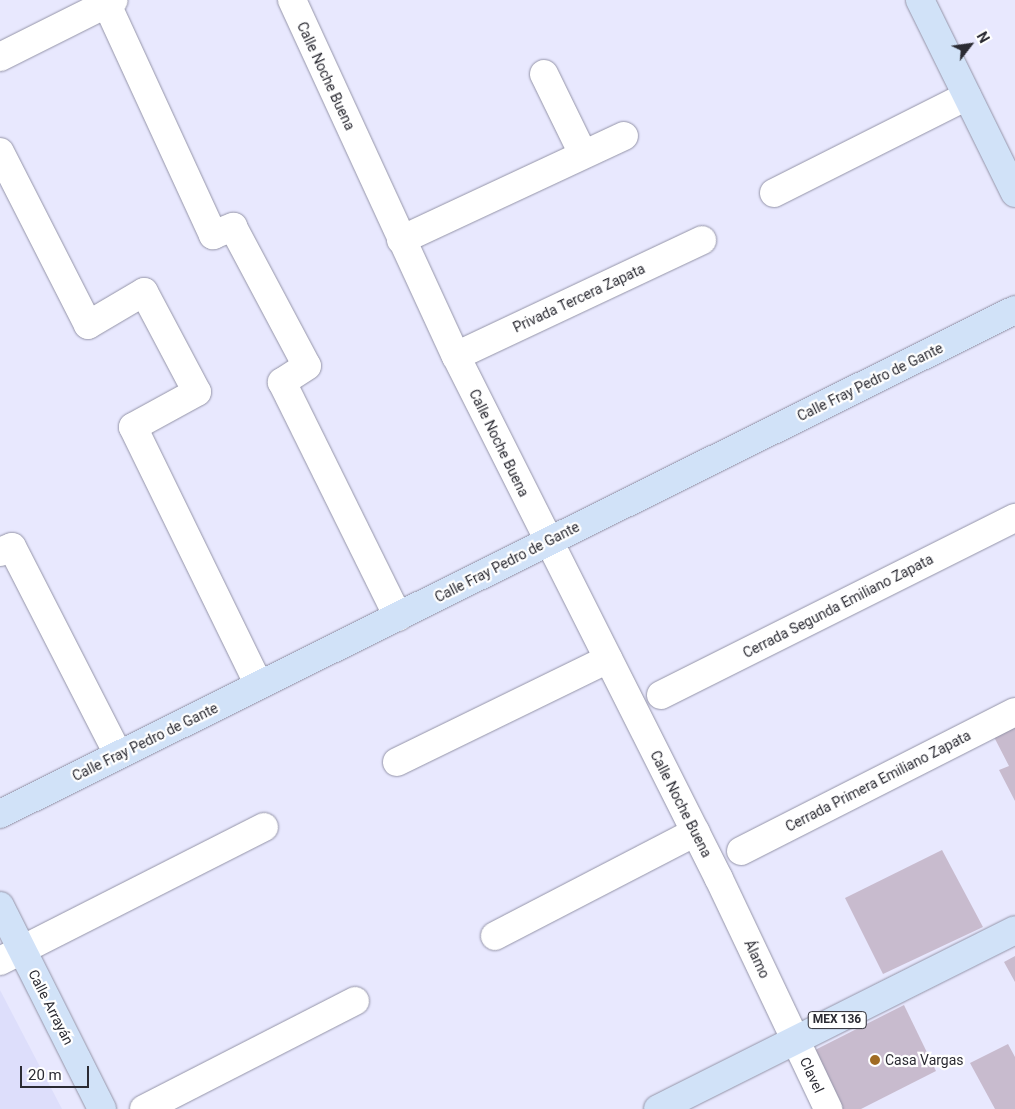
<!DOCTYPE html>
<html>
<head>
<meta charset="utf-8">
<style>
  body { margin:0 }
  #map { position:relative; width:1015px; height:1109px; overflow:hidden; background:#e8e8fe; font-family:Roboto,sans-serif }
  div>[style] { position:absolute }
  .built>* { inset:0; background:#dddefb }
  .building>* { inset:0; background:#c8bbce }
  .roads { filter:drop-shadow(0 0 1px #9494a8) drop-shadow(0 0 1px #9494a8) }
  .minor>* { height:28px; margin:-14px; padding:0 14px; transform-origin:14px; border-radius:14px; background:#fff }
  .major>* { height:28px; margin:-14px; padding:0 14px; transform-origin:14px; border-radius:14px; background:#d1e2f8 }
  .dots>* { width:14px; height:14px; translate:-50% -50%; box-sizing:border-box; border:2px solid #fff; border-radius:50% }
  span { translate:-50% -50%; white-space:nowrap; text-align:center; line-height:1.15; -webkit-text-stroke:4.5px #fff; paint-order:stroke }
  .shield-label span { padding:1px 4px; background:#fff; border:1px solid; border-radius:4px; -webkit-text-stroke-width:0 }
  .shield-label { font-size:12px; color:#2b2b33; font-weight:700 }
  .street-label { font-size:14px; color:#2b2b33 }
  .poi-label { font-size:14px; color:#2b2b33 }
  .left { translate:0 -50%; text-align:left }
  .north { position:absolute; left:945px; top:20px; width:50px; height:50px; -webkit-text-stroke:4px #fff; paint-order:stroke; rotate:60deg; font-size:14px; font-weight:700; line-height:20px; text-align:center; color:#2b2b33 }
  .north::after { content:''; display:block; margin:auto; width:18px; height:22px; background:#2b2b33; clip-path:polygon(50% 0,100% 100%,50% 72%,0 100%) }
  .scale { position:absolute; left:20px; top:1066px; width:69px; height:22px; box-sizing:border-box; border:2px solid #2b2b33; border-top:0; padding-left:6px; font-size:15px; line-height:18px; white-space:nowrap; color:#2b2b33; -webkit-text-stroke:4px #fff; paint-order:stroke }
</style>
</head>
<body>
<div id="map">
  <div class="built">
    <div style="clip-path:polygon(0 990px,62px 1109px,0 1109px)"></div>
  </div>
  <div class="building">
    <div style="clip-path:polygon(1015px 727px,1015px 801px,999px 770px,1009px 766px,994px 737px)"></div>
    <div style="clip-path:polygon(942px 850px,983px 927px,883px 974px,845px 898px)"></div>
    <div style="clip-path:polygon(1015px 956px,1015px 982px,1004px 962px)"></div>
    <div style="clip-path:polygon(904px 1005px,936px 1071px,861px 1109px,842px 1109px,815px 1050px)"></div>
    <div style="clip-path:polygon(1008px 1044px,1015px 1057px,1015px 1109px,995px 1109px,970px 1063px)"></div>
  </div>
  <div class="roads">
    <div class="minor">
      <div style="left:105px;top:0;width:259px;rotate:65.3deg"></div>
      <div style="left:213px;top:235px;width:22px;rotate:-22deg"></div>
      <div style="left:233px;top:227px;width:157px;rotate:62deg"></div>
      <div style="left:307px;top:366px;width:30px;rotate:147deg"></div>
      <div style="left:282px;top:382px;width:262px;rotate:63.7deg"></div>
      <div style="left:292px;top:0;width:392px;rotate:65.3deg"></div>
      <div style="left:456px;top:356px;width:585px;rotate:63.3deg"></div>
      <div style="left:719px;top:879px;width:255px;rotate:64.6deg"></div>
      <div style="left:0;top:57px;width:127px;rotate:-26.6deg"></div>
      <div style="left:544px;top:74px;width:89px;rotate:64deg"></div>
      <div style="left:0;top:152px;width:194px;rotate:63deg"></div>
      <div style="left:88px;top:325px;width:65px;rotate:-30.5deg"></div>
      <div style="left:144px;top:292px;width:113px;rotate:62.1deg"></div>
      <div style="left:197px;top:392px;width:73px;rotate:151.3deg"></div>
      <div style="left:133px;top:427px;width:287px;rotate:64deg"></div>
      <div style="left:774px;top:193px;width:216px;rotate:-26.7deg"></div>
      <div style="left:401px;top:240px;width:246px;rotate:-25deg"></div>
      <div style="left:456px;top:356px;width:272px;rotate:-25.2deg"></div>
      <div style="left:0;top:552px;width:13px;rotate:-23deg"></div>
      <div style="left:12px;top:547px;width:233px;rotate:62.9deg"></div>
      <div style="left:661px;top:695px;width:396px;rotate:-26.6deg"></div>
      <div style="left:397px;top:762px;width:235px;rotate:-26deg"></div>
      <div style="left:741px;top:851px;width:307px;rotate:-26.9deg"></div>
      <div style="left:495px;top:936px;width:226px;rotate:-27.4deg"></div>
      <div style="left:0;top:961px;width:296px;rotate:-26.9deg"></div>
      <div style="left:144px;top:1109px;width:237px;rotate:-27.1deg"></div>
    </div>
    <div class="major">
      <div style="left:920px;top:0;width:215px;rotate:63.8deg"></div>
      <div style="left:0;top:814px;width:1133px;rotate:-26.41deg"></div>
      <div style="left:0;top:906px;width:227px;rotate:63.3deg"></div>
      <div style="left:658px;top:1109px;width:399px;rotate:-26.6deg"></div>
    </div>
  </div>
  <div class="dots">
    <div style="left:875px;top:1060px;background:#a06b23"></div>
  </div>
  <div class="shield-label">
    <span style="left:837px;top:1020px">MEX 136</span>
  </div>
  <div class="street-label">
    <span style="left:326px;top:76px;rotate:65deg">Calle Noche Buena</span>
    <span style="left:579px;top:298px;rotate:-25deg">Privada Tercera Zapata</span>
    <span style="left:870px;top:382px;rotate:-26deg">Calle Fray Pedro de Gante</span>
    <span style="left:499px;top:443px;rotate:64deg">Calle Noche Buena</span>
    <span style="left:507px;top:562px;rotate:-27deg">Calle Fray Pedro de Gante</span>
    <span style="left:838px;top:606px;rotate:-27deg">Cerrada Segunda Emiliano Zapata</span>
    <span style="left:145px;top:742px;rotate:-26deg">Calle Fray Pedro de Gante</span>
    <span style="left:878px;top:781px;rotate:-27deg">Cerrada Primera Emiliano Zapata</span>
    <span style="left:681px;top:804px;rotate:63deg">Calle Noche Buena</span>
    <span style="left:757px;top:959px;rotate:65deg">Álamo</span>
    <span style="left:51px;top:1007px;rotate:63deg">Calle Arrayán</span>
    <span style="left:812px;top:1075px;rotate:65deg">Clavel</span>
  </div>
  <div class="poi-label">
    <span class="left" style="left:885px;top:1060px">Casa Vargas</span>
  </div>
  <div class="north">N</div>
  <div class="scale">20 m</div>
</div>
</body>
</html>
